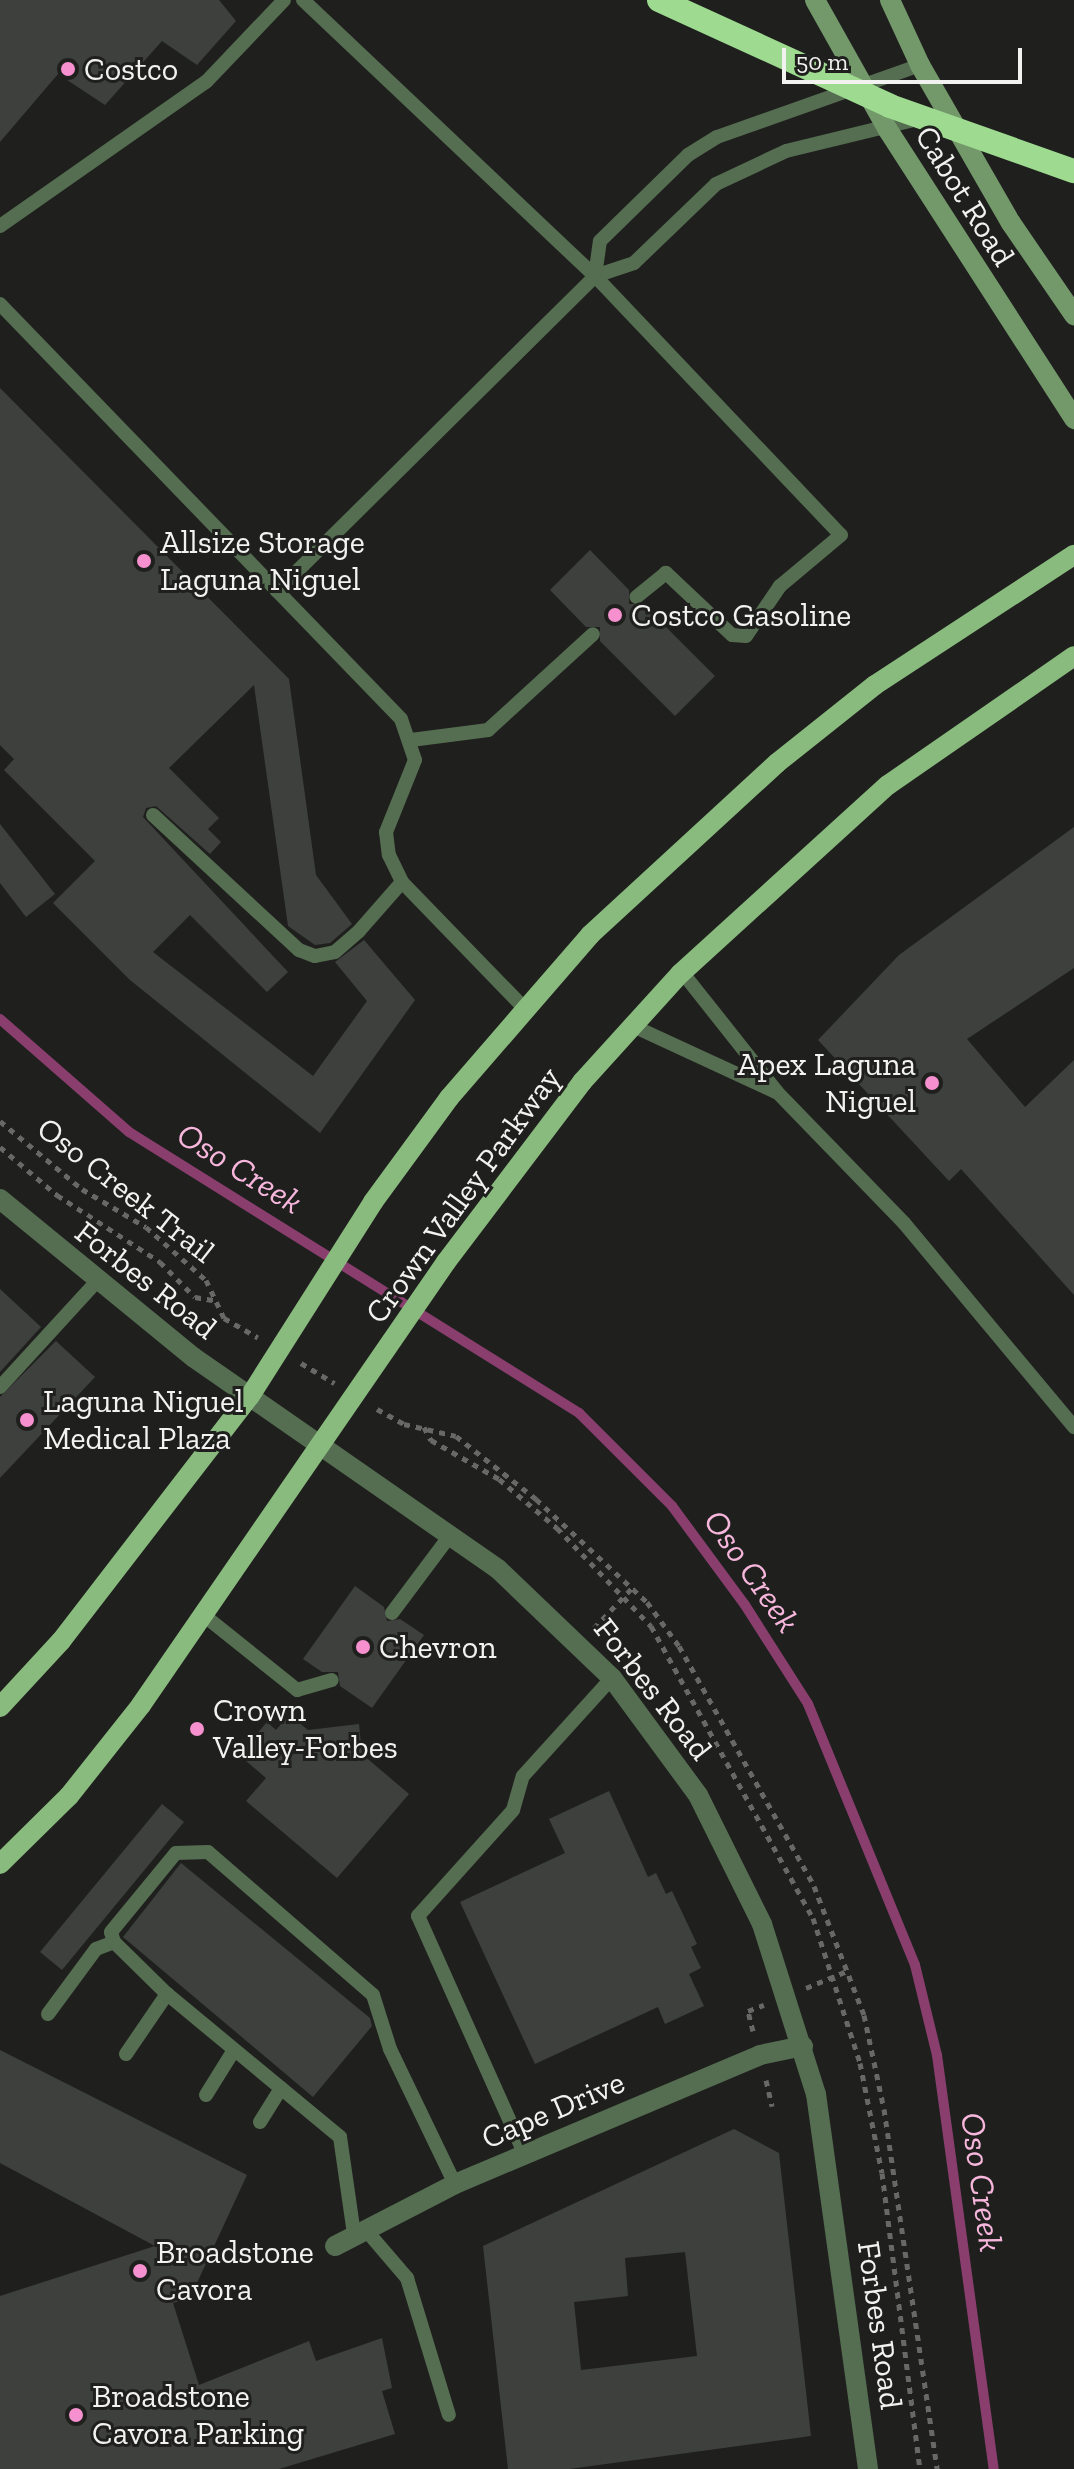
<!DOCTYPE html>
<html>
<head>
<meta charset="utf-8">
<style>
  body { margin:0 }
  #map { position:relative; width:1074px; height:2469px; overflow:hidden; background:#1f201e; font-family:"Zilla Slab",serif }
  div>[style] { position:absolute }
  .stream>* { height:10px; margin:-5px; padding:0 5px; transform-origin:5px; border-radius:5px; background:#893e6e }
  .building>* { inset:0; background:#3e403e }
  .path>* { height:5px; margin-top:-2.5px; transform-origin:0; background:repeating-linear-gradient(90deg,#686967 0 6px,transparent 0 12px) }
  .lane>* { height:14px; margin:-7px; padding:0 7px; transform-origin:7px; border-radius:7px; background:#556d50 }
  .street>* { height:20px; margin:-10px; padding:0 10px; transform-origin:10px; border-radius:10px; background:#556d50 }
  .secondary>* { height:20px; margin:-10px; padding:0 10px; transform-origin:10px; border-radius:10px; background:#73996a }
  .primary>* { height:20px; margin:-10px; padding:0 10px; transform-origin:10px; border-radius:10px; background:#8abb7e }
  .highway-bridge>* { height:24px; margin:-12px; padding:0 12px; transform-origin:12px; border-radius:12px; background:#9edb90 }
  .dots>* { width:22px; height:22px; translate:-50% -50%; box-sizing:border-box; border:4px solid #1f201e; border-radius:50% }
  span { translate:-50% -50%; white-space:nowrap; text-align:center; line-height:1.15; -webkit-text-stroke:6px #1f201e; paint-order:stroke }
  .poi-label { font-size:32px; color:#f2f3f1 }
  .left { translate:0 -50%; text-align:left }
  .right { translate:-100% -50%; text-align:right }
  .street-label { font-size:32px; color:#f2f3f1 }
  .water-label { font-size:34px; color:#f7b6dc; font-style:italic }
  .scale { position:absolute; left:782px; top:48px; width:240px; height:36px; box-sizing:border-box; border:4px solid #f2f3f1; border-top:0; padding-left:10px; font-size:24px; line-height:28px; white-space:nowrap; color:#f2f3f1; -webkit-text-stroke:6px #1f201e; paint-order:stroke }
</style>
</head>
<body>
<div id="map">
  <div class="stream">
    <div style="left:0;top:1019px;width:171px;rotate:41.2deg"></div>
    <div style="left:129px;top:1132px;width:531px;rotate:31.98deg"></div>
    <div style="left:579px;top:1413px;width:132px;rotate:45deg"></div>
    <div style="left:672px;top:1506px;width:123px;rotate:53.6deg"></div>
    <div style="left:745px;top:1605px;width:117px;rotate:57.5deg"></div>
    <div style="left:808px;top:1704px;width:282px;rotate:67.7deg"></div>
    <div style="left:915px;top:1965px;width:93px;rotate:76.3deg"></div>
    <div style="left:937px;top:2055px;width:418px;rotate:82.2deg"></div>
  </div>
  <div class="building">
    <div style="clip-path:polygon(0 0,219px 0,236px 21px,197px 65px,162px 41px,105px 105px,58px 74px,0 142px)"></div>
    <div style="clip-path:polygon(0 388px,289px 679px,316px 875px,352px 924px,330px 943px,315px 945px,288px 926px,254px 685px,169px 768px,219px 818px,208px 829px,221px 842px,210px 854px,156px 806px,146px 808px,143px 817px,288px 972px,267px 992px,190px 915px,153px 952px,313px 1076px,367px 1001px,335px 962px,364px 940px,415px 1000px,320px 1133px,130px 980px,53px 903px,95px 861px,4px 770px,14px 759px,0 745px)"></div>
    <div style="clip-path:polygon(590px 550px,629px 590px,629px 604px,643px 604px,715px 676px,675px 716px,600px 641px,600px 627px,586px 627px,550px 590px)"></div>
    <div style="clip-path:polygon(0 824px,55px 894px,26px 917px,0 883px)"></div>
    <div style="clip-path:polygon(1074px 827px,1074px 968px,967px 1039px,1025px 1107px,1074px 1060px,1074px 1295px,961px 1169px,949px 1181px,818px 1040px,899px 955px)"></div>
    <div style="clip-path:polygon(0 1289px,41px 1327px,0 1372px)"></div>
    <div style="clip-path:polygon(56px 1341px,95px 1377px,0 1478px,0 1397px)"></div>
    <div style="clip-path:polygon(355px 1586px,384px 1607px,387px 1621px,400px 1619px,424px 1635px,372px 1708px,340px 1686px,338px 1672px,322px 1672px,303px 1659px)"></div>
    <div style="clip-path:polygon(289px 1715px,308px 1730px,359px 1724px,362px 1754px,409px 1794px,337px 1878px,246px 1801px,266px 1778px,239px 1755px,267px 1722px,276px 1730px)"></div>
    <div style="clip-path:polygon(609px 1791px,648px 1877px,656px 1873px,666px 1894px,672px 1891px,697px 1944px,691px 1947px,701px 1968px,689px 1974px,704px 2006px,665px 2024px,658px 2007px,535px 2064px,460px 1902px,565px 1853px,549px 1819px)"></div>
    <div style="clip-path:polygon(162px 1804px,184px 1822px,62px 1970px,40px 1952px)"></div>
    <div style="clip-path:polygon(181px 1863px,370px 2018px,372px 2026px,313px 2097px,123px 1937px)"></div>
    <div style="clip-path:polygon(0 2050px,247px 2175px,190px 2298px,173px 2303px,199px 2385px,309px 2341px,316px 2361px,382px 2338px,392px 2388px,382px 2391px,395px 2434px,279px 2469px,0 2469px,0 2296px,155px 2246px,0 2163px)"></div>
    <div style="clip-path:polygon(evenodd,734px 2129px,779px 2153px,811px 2436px,569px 2469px,508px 2469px,483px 2246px,734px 2129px,685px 2252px,697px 2356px,581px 2370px,574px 2302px,628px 2296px,625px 2258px,685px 2252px)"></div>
  </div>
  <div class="path">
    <div style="left:0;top:1121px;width:107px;rotate:39.7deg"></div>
    <div style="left:82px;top:1189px;width:74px;rotate:30.7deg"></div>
    <div style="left:146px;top:1227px;width:80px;rotate:41.5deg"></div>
    <div style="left:206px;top:1280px;width:42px;rotate:64.7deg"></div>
    <div style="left:224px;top:1318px;width:39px;rotate:30deg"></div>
    <div style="left:0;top:1147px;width:75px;rotate:40.1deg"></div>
    <div style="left:57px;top:1195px;width:123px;rotate:33deg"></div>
    <div style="left:160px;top:1262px;width:49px;rotate:45deg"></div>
    <div style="left:195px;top:1297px;width:22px;rotate:10deg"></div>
    <div style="left:301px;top:1363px;width:39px;rotate:31deg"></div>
    <div style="left:377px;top:1409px;width:31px;rotate:29deg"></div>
    <div style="left:404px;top:1424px;width:53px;rotate:13deg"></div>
    <div style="left:456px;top:1436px;width:102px;rotate:38.2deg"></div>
    <div style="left:536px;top:1499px;width:151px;rotate:42.9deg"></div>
    <div style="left:647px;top:1602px;width:54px;rotate:54deg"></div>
    <div style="left:679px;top:1646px;width:275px;rotate:60.6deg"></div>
    <div style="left:814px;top:1886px;width:138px;rotate:68.8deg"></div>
    <div style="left:864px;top:2015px;width:96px;rotate:78deg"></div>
    <div style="left:884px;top:2109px;width:364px;rotate:81.6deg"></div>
    <div style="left:424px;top:1427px;width:15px;rotate:62deg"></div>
    <div style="left:431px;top:1440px;width:78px;rotate:29.8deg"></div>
    <div style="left:499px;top:1479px;width:76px;rotate:40.2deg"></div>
    <div style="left:557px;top:1528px;width:136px;rotate:46.2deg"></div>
    <div style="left:651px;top:1626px;width:334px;rotate:61deg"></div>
    <div style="left:813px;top:1918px;width:152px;rotate:72deg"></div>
    <div style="left:860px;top:2063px;width:112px;rotate:78.7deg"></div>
    <div style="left:882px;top:2173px;width:298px;rotate:82.7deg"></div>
    <div style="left:594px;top:1628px;width:55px;rotate:-46.5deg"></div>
    <div style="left:806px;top:1988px;width:44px;rotate:-22.5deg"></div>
    <div style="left:753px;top:2031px;width:21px;rotate:-104deg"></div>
    <div style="left:748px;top:2011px;width:17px;rotate:-21deg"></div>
    <div style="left:766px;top:2080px;width:27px;rotate:77deg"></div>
  </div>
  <div class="lane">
    <div style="left:303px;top:0;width:402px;rotate:43.4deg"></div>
    <div style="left:595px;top:276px;width:357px;rotate:46.5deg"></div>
    <div style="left:841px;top:535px;width:80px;rotate:140.1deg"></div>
    <div style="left:780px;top:586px;width:60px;rotate:124.2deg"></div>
    <div style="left:746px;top:636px;width:14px;rotate:-176deg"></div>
    <div style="left:732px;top:635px;width:91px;rotate:-136.8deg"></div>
    <div style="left:666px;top:573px;width:38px;rotate:141deg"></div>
    <div style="left:0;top:226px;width:251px;rotate:-35deg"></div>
    <div style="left:206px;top:82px;width:113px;rotate:-46.4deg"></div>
    <div style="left:595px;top:276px;width:35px;rotate:-82deg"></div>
    <div style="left:600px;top:241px;width:123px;rotate:-44.3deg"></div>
    <div style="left:688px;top:155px;width:34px;rotate:-32deg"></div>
    <div style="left:717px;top:137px;width:215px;rotate:-19.5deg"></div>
    <div style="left:0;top:304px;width:577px;rotate:45.98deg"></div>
    <div style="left:401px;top:719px;width:43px;rotate:71.1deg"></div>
    <div style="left:415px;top:760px;width:78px;rotate:111.9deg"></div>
    <div style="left:386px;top:832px;width:23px;rotate:83deg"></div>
    <div style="left:389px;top:855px;width:30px;rotate:64deg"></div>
    <div style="left:402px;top:882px;width:175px;rotate:45.9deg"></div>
    <div style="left:277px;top:591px;width:448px;rotate:-44.7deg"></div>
    <div style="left:595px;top:276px;width:41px;rotate:-18.4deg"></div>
    <div style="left:634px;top:263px;width:114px;rotate:-43.9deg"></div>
    <div style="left:716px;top:184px;width:77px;rotate:-25.2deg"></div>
    <div style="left:786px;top:151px;width:139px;rotate:-13.7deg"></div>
    <div style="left:411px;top:740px;width:78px;rotate:-7.4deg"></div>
    <div style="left:488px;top:730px;width:142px;rotate:-42.4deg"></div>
    <div style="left:153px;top:815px;width:199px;rotate:42.8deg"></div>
    <div style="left:299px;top:950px;width:17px;rotate:21deg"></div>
    <div style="left:315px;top:956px;width:20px;rotate:-11deg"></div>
    <div style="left:335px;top:952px;width:32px;rotate:-41deg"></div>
    <div style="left:359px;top:931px;width:65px;rotate:-48.7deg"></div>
    <div style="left:682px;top:972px;width:153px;rotate:51.6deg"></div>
    <div style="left:777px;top:1092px;width:182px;rotate:45.9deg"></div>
    <div style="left:904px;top:1223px;width:266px;rotate:50.2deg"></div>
    <div style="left:633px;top:1026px;width:157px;rotate:24.8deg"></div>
    <div style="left:0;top:1387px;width:147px;rotate:-47.5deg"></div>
    <div style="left:392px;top:1613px;width:99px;rotate:-53.2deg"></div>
    <div style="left:206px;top:1617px;width:117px;rotate:38.7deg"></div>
    <div style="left:297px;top:1690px;width:36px;rotate:-16deg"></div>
    <div style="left:48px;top:2014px;width:81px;rotate:-53.6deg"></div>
    <div style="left:96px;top:1949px;width:19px;rotate:-21deg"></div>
    <div style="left:126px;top:2054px;width:73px;rotate:-55.7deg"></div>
    <div style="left:206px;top:2095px;width:53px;rotate:-58.1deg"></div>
    <div style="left:260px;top:2122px;width:40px;rotate:-58deg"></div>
    <div style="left:525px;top:2155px;width:262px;rotate:-114.1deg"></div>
    <div style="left:418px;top:1916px;width:142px;rotate:-48.1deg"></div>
    <div style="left:513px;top:1810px;width:35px;rotate:-74deg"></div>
    <div style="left:523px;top:1776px;width:132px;rotate:-47.8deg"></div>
    <div style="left:365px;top:2229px;width:65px;rotate:49.4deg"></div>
    <div style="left:407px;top:2278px;width:143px;rotate:73deg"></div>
    <div style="left:354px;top:2234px;width:98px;rotate:-98.2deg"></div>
    <div style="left:340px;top:2137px;width:224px;rotate:-140.4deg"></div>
    <div style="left:167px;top:1994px;width:74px;rotate:-135.5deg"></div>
    <div style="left:114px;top:1942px;width:10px;rotate:-107deg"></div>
    <div style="left:111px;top:1932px;width:102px;rotate:-50.6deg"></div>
    <div style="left:176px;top:1853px;width:32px;rotate:-2deg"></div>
    <div style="left:208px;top:1852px;width:218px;rotate:40.9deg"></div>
    <div style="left:373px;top:1995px;width:57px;rotate:72.5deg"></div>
    <div style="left:390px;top:2049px;width:150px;rotate:64.3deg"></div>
  </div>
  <div class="street">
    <div style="left:0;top:1199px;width:249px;rotate:39.3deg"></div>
    <div style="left:193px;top:1357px;width:371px;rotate:34.8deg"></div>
    <div style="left:498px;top:1569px;width:158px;rotate:43.7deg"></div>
    <div style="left:612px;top:1678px;width:145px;rotate:53.7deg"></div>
    <div style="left:698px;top:1795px;width:144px;rotate:63.6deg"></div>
    <div style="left:762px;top:1924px;width:178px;rotate:72.4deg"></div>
    <div style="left:816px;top:2094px;width:379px;rotate:82.1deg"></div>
    <div style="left:335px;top:2246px;width:135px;rotate:-27.3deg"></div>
    <div style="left:455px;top:2184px;width:331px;rotate:-22.9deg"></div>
    <div style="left:760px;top:2055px;width:44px;rotate:-11.8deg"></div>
  </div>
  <div class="secondary">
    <div style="left:815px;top:0;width:149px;rotate:60.7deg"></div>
    <div style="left:888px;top:130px;width:344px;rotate:57.2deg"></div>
    <div style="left:890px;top:0;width:72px;rotate:65.2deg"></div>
    <div style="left:920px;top:65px;width:182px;rotate:60.1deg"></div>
    <div style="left:1011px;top:223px;width:112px;rotate:55.6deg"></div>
  </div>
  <div class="primary">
    <div style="left:0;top:1707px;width:90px;rotate:-47.3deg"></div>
    <div style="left:61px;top:1641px;width:309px;rotate:-52.4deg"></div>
    <div style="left:250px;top:1396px;width:230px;rotate:-57.6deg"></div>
    <div style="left:373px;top:1202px;width:129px;rotate:-53.8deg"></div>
    <div style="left:449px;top:1098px;width:216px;rotate:-49.1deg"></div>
    <div style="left:590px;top:935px;width:254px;rotate:-42.6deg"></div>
    <div style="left:777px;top:763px;width:125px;rotate:-38.5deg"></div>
    <div style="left:875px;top:685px;width:238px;rotate:-33.2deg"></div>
    <div style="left:0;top:1864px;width:97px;rotate:-44.6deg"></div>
    <div style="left:69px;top:1796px;width:116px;rotate:-51.6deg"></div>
    <div style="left:141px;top:1705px;width:538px;rotate:-55.45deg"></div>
    <div style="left:446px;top:1262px;width:226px;rotate:-52.9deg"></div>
    <div style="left:582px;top:1082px;width:146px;rotate:-47.8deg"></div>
    <div style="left:680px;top:974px;width:281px;rotate:-42.3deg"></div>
    <div style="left:888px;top:785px;width:226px;rotate:-34.7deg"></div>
  </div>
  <div class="highway-bridge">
    <div style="left:659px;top:0;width:254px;rotate:24.6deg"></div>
    <div style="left:890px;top:106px;width:195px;rotate:19.5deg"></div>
  </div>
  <div class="dots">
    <div style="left:68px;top:69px;background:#f690cf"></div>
    <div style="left:144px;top:561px;background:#f690cf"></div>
    <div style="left:615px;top:615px;background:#f690cf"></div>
    <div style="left:932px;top:1083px;background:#f690cf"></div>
    <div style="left:27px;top:1420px;background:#f690cf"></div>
    <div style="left:363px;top:1647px;background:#f690cf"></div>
    <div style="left:197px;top:1729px;background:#f690cf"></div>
    <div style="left:140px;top:2271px;background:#f690cf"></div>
    <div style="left:76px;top:2415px;background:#f690cf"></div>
  </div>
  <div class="poi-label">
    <span class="left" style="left:84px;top:69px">Costco</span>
    <span class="left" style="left:160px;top:561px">Allsize Storage<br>Laguna Niguel</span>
    <span class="left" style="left:631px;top:615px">Costco Gasoline</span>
    <span class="right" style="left:916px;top:1083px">Apex Laguna<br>Niguel</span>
    <span class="left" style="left:43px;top:1420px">Laguna Niguel<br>Medical Plaza</span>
    <span class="left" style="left:379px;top:1647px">Chevron</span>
    <span class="left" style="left:213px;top:1729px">Crown<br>Valley-Forbes</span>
    <span class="left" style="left:156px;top:2271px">Broadstone<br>Cavora</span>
    <span class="left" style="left:92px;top:2415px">Broadstone<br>Cavora Parking</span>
  </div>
  <div class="street-label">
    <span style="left:965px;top:196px;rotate:58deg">Cabot Road</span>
    <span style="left:126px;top:1190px;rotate:38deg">Oso Creek Trail</span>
    <span style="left:463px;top:1195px;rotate:-54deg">Crown Valley Parkway</span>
    <span style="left:146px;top:1280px;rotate:38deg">Forbes Road</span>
    <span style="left:653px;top:1689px;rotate:52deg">Forbes Road</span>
    <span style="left:553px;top:2110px;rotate:-23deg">Cape Drive</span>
    <span style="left:880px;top:2325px;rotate:82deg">Forbes Road</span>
  </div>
  <div class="water-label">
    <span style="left:240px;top:1168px;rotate:32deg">Oso Creek</span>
    <span style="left:752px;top:1571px;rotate:55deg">Oso Creek</span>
    <span style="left:982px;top:2182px;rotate:82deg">Oso Creek</span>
  </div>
  <div class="scale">50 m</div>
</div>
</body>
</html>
